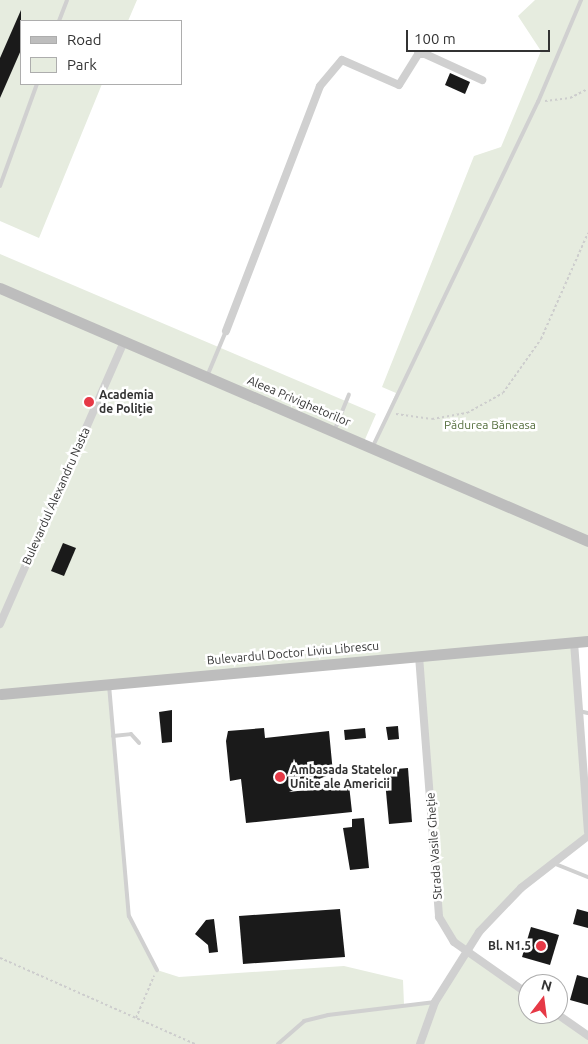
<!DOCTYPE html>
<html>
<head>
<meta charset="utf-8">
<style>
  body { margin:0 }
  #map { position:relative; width:588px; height:1044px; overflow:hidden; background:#fff; font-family:Ubuntu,sans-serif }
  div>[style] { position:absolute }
  .green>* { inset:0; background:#e6ecdf }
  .building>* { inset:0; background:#1a1a1a }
  .path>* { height:2px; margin-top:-1px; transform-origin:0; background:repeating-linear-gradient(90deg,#cdcdcd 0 2.5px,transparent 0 5px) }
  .lane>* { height:4px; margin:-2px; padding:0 2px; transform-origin:2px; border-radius:2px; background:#d0d0d0 }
  .street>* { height:8px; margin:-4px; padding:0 4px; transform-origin:4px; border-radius:4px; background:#d0d0d0 }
  .secondary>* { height:11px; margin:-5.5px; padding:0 5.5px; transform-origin:5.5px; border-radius:5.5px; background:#bdbdbd }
  .dots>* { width:14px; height:14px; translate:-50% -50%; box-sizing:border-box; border:2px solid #fff; border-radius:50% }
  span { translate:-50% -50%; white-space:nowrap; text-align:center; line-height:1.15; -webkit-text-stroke:5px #fff; paint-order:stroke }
  .poi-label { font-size:12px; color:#333; font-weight:700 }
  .left { translate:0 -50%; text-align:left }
  .right { translate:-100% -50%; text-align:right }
  .street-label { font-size:12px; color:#333 }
  .park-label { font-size:12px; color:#56703f }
  .legend { position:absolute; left:20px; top:20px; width:162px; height:65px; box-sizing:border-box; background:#fff; border:1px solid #adadad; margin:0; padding:6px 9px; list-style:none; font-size:15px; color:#333 }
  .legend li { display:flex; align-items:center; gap:10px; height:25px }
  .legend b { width:25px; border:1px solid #adadad }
  .north { position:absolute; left:518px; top:974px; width:50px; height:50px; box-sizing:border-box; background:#fff; border:1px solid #adadad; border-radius:50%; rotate:15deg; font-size:14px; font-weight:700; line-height:20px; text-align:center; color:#333 }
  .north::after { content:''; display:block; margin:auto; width:18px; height:22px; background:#e63946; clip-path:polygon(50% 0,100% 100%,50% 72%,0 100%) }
  .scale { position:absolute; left:406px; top:30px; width:144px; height:22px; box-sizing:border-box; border:2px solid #333; border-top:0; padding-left:6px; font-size:15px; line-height:18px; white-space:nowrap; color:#333; -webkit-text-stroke:4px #fff; paint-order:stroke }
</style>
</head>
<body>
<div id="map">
  <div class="green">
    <div style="clip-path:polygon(0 0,137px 0,128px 21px,21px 21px,21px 84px,102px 84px,39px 238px,0 221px)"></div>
    <div style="clip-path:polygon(evenodd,535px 0,588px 0,588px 641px,574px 642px,588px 836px,551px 862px,465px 951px,528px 994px,528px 1014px,557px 1014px,588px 1036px,588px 1044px,0 1044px,0 254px,376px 414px,363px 444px,372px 448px,396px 393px,382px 387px,474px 156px,501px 147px,541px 51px,518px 16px,535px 0,419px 656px,439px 917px,464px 951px,435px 1002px,404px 1005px,403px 980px,344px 966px,179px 977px,157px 970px,129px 916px,109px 683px,419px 656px)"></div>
  </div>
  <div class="building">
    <div style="clip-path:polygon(21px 10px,21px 50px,0 98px,0 58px)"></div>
    <div style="clip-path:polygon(450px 73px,470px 82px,465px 94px,445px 85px)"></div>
    <div style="clip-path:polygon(63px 543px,76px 548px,64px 576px,51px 571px)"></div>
    <div style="clip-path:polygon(172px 710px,172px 742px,162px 743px,159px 712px)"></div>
    <div style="clip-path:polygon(398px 726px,399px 739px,388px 740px,386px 727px)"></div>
    <div style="clip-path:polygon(264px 728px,265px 738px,329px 731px,333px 773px,289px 792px,349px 785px,352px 812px,246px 823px,241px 779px,230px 781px,226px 741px,228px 731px)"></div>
    <div style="clip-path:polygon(365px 728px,366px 738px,345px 740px,344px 730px)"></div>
    <div style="clip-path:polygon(408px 768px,412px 822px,389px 824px,384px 770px)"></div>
    <div style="clip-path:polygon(364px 818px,369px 868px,350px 870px,343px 828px,352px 827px,352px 819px)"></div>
    <div style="clip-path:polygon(340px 909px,345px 957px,243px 964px,239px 916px)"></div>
    <div style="clip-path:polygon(577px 909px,588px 912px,588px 928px,573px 924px)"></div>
    <div style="clip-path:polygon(214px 919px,218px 952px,209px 953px,208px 945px,195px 934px,206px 920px)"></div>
    <div style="clip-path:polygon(531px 927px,559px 935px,550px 965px,522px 957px)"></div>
    <div style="clip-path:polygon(577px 975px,588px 978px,588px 1005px,570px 1000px)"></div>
  </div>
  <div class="path">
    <div style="left:545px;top:101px;width:25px;rotate:-7deg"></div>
    <div style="left:570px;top:98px;width:20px;rotate:-27deg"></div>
    <div style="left:396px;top:414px;width:36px;rotate:8deg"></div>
    <div style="left:432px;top:419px;width:36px;rotate:-10deg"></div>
    <div style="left:467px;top:413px;width:41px;rotate:-29.1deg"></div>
    <div style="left:503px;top:393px;width:66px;rotate:-54.9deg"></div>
    <div style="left:541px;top:339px;width:116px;rotate:-66.1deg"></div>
    <div style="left:0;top:958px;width:213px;rotate:23.8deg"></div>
    <div style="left:136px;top:1018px;width:46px;rotate:-66.8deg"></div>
  </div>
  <div class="lane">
    <div style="left:59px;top:21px;width:22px;rotate:-69deg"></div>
    <div style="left:0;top:186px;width:109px;rotate:-70.1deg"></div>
    <div style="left:208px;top:374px;width:47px;rotate:-67.3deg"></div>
    <div style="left:335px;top:429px;width:37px;rotate:-68deg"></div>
    <div style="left:373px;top:446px;width:382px;rotate:-64.4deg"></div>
    <div style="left:538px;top:102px;width:111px;rotate:-67.1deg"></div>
    <div style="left:109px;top:685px;width:232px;rotate:85.1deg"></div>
    <div style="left:129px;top:916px;width:61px;rotate:62.6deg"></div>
    <div style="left:579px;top:711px;width:9px;rotate:13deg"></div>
    <div style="left:113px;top:736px;width:18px;rotate:-6deg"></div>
    <div style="left:131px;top:734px;width:12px;rotate:48deg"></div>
    <div style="left:553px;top:863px;width:38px;rotate:22deg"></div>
    <div style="left:278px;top:1044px;width:35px;rotate:-41deg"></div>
    <div style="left:304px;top:1021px;width:25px;rotate:-14deg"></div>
    <div style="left:328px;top:1015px;width:108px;rotate:-6.9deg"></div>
  </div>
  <div class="street">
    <div style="left:226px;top:331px;width:262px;rotate:-69deg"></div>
    <div style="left:320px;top:86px;width:34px;rotate:-50deg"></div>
    <div style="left:342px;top:60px;width:62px;rotate:23.7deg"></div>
    <div style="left:399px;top:85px;width:36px;rotate:-58deg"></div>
    <div style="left:418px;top:54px;width:7px"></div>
    <div style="left:425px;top:54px;width:63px;rotate:24.5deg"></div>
    <div style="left:0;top:624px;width:309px;rotate:-66.3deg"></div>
    <div style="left:574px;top:642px;width:190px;rotate:85.8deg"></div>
    <div style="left:419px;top:656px;width:262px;rotate:85.6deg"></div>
    <div style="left:439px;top:917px;width:29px;rotate:59deg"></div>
    <div style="left:454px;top:942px;width:90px;rotate:35.1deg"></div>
    <div style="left:557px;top:1014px;width:38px;rotate:35deg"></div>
    <div style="left:420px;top:1044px;width:45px;rotate:-70.3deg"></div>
    <div style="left:435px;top:1002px;width:83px;rotate:-57.8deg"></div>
    <div style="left:479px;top:932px;width:61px;rotate:-46.3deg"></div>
    <div style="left:521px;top:888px;width:85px;rotate:-37.8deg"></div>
  </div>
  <div class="secondary">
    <div style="left:0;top:288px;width:640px;rotate:23.28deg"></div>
    <div style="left:1px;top:694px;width:589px;rotate:-5.16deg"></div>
  </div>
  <div class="dots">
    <div style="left:89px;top:402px;background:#e63946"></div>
    <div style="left:280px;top:777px;background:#e63946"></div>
    <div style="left:541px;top:946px;background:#e63946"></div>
  </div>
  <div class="poi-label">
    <span class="left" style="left:99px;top:402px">Academia<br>de Poliție</span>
    <span class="left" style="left:290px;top:777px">Ambasada Statelor<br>Unite ale Americii</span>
    <span class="right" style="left:531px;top:946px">Bl. N1.5</span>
  </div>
  <div class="street-label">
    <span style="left:299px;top:401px;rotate:23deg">Aleea Privighetorilor</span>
    <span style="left:56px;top:496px;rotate:-66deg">Bulevardul Alexandru Nasta</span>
    <span style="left:293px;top:653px;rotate:-5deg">Bulevardul Doctor Liviu Librescu</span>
    <span style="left:434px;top:846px;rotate:-94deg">Strada Vasile Gheție</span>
  </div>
  <div class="park-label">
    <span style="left:490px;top:425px">Pădurea Băneasa</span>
  </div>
  <ul class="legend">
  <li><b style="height:6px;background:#bdbdbd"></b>Road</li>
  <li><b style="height:14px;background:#e6ecdf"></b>Park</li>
  </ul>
  <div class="north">N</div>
  <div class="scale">100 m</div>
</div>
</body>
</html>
